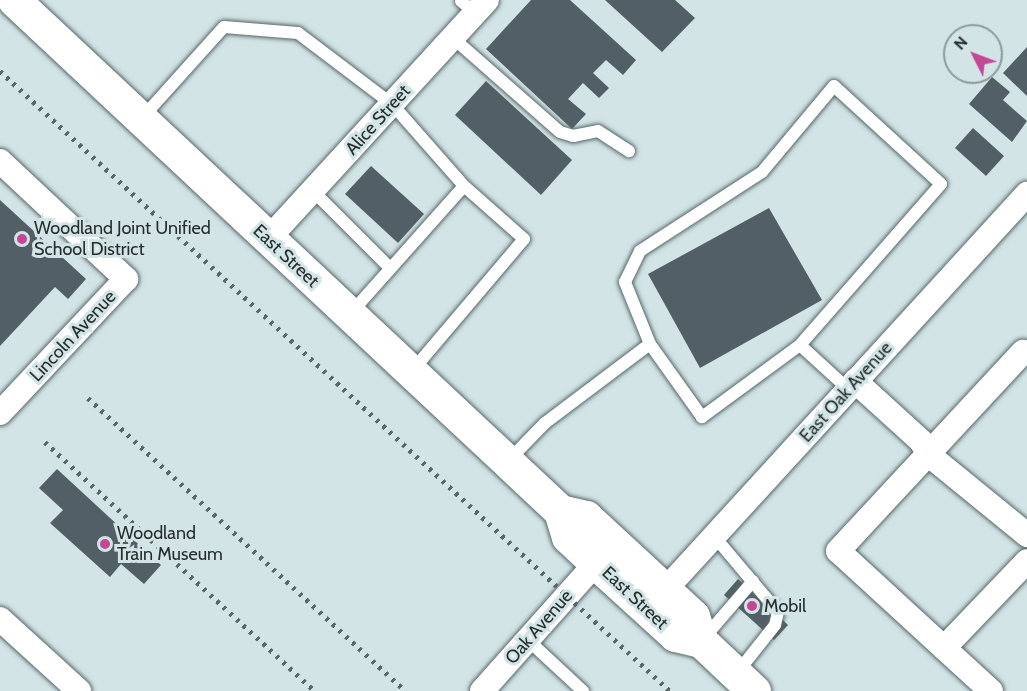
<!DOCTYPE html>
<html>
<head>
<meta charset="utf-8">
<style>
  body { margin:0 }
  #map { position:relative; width:1027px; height:691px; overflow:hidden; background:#d2e4e6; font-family:Cabin,sans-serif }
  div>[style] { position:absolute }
  .building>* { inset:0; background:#535f66 }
  .roads { filter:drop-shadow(0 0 2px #586769) drop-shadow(0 0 2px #586769) }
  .lane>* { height:12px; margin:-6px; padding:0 6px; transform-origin:6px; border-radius:6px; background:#fff }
  .street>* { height:24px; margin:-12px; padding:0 12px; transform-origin:12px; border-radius:12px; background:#fff }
  .secondary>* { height:33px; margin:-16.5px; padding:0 16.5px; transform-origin:16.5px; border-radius:16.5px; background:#fff }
  .rail>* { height:4.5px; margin-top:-2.25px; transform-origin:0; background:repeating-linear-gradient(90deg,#5b6666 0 3px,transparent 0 9px) }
  .dots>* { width:16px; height:16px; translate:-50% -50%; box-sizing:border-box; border:3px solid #d2e4e6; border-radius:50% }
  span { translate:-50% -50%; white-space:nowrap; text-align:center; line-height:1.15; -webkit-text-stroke:6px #d2e4e6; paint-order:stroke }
  .street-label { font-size:18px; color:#262d2d }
  .poi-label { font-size:18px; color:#262d2d }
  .left { translate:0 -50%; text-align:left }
  .north { position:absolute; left:943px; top:24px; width:60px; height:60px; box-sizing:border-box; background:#d2e4e6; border:2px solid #8d9b9c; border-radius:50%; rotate:312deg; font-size:16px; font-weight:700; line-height:24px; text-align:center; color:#262d2d }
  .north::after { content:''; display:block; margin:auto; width:21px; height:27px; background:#c44796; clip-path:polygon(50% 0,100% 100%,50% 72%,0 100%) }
</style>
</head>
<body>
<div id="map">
  <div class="building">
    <div style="clip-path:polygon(531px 0,570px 0,636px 60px,623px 75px,606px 60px,593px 73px,609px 88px,599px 98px,583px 83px,568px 99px,586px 114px,572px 129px,486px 49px)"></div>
    <div style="clip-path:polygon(605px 0,675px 0,695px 18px,662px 52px)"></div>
    <div style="clip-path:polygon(1027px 47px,1027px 96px,1003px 73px)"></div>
    <div style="clip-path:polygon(992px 77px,1010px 92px,1003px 100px,1027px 121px,1012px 142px,969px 104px)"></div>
    <div style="clip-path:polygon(486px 81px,572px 160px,541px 195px,455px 115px)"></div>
    <div style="clip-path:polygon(973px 128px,1004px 156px,986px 176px,955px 148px)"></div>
    <div style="clip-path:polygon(371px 166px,424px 214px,398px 243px,345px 194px)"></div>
    <div style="clip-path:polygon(0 200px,86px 279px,68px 299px,55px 287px,0 346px)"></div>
    <div style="clip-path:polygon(769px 208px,822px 300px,700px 368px,648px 274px)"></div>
    <div style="clip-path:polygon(57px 469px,161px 565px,144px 584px,121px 564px,110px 577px,50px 523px,63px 510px,39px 488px)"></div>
    <div style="clip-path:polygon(738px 579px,788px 625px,774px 640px,724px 595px)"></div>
  </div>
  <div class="roads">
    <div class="lane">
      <div style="left:461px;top:1px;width:18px;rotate:41deg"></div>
      <div style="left:453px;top:38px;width:142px;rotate:41.3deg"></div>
      <div style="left:560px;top:132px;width:14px;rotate:17deg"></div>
      <div style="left:573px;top:136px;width:25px;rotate:-11deg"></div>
      <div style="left:598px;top:131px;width:37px;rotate:33deg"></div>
      <div style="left:142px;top:118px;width:122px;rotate:-48deg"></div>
      <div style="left:224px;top:27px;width:74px;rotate:4.6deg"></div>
      <div style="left:298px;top:33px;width:118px;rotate:37.1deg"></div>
      <div style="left:392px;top:104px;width:109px;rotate:48.7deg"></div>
      <div style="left:464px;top:186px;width:171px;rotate:131.7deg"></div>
      <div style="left:313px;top:191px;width:109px;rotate:45deg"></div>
      <div style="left:800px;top:345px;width:65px;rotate:42.5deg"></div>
      <div style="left:412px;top:371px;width:173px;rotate:-49.7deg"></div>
      <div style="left:524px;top:239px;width:80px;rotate:-138.5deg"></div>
      <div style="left:508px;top:461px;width:53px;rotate:-45.8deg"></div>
      <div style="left:545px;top:423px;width:131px;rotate:-37deg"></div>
      <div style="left:650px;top:344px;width:67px;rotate:-112deg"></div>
      <div style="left:625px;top:282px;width:34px;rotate:-64deg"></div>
      <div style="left:640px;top:251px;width:145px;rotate:-32.9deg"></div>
      <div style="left:762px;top:172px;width:112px;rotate:-50.1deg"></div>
      <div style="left:834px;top:86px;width:145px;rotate:42.5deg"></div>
      <div style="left:941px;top:184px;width:214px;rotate:131.2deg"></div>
      <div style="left:800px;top:345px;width:122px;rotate:143.7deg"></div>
      <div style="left:702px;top:417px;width:90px;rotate:-125.5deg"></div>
      <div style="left:714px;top:536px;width:99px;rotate:49.9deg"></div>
      <div style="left:778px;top:612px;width:13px;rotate:103deg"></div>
      <div style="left:775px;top:625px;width:61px;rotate:128.4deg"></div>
      <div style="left:704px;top:638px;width:75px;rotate:-49.3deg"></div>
      <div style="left:529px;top:641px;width:74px;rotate:42.8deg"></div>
    </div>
    <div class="street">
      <div style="left:0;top:161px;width:173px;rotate:43.1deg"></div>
      <div style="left:126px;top:279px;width:184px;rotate:133.2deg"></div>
      <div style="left:268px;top:239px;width:324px;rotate:-47.5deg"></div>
      <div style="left:855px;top:381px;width:89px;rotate:42.3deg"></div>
      <div style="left:921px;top:441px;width:16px;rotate:60deg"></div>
      <div style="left:929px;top:455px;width:127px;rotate:39.2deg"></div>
      <div style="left:665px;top:590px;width:537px;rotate:-47.57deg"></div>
      <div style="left:0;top:619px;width:107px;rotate:42.3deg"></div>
      <div style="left:944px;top:648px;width:120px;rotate:-46.3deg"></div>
      <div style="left:482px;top:691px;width:171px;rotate:-48.3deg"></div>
      <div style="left:991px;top:691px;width:207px;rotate:-137.5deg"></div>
      <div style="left:838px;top:551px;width:272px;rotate:-47.1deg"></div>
    </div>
    <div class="secondary">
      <div style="left:14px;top:0;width:748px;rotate:43.1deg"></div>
      <div style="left:560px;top:511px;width:27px;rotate:13deg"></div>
      <div style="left:586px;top:517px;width:146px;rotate:42.8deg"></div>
      <div style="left:693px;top:616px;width:26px;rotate:72deg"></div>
      <div style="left:701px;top:641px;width:73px;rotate:43.3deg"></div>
      <div style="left:560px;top:511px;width:27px;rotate:73deg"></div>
      <div style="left:568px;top:537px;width:38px;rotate:43deg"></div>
      <div style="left:596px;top:563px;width:107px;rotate:42.3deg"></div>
      <div style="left:675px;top:635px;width:27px;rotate:13deg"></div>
    </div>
  </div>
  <div class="rail">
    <div style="left:0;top:71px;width:913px;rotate:42.78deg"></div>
    <div style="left:88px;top:398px;width:432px;rotate:42.7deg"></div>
    <div style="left:45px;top:442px;width:367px;rotate:42.7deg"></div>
  </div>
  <div class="dots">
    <div style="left:22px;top:239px;background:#c44796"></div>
    <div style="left:105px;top:544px;background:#c44796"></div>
    <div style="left:752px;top:606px;background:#c44796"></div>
  </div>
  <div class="street-label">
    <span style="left:378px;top:120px;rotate:-48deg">Alice Street</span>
    <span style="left:286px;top:256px;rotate:43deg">East Street</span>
    <span style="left:73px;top:336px;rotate:-47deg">Lincoln Avenue</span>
    <span style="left:846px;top:392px;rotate:-48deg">East Oak Avenue</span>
    <span style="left:635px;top:598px;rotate:43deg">East Street</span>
    <span style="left:539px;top:627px;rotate:-49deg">Oak Avenue</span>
  </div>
  <div class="poi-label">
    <span class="left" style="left:34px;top:239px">Woodland Joint Unified<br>School District</span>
    <span class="left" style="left:117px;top:544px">Woodland<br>Train Museum</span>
    <span class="left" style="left:764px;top:606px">Mobil</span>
  </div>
  <div class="north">N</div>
</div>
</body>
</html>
